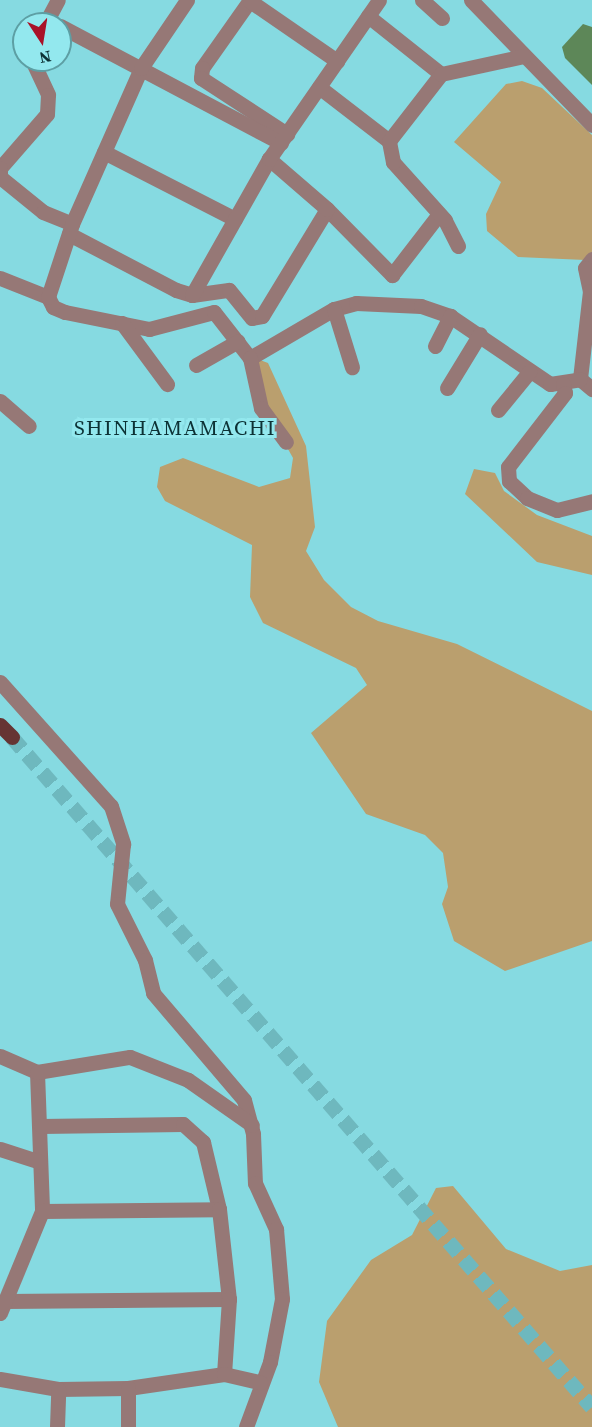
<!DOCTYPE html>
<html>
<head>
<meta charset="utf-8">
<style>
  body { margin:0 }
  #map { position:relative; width:592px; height:1427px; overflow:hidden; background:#86dae1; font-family:"Source Serif 4",serif }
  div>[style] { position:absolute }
  .green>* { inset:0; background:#ba9f6e }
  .water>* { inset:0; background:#5d8758 }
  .major-tunnel>* { height:15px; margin-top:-7.5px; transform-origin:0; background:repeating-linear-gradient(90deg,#6eb8be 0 15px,transparent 0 23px) }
  .minor>* { height:15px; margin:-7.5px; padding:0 7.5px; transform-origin:7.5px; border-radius:7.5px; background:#967876 }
  .major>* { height:15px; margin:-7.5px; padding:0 7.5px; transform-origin:7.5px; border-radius:7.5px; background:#663433 }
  span { translate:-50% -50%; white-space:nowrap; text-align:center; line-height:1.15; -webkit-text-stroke:6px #93e8ee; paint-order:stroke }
  .quarter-label { font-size:21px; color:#0c3134; letter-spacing:1.5px }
  .north { position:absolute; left:12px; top:12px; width:60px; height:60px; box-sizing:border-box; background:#93e8ee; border:2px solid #5d9fa4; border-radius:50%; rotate:168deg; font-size:16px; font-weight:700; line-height:24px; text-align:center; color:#0c3134 }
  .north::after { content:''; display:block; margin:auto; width:21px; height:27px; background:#a91228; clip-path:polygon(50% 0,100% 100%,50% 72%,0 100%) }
</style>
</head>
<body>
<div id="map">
  <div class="green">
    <div style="clip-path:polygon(522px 81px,542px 88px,592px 135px,592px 252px,585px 260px,518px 257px,487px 231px,486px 214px,501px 182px,454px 142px,506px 84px)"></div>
    <div style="clip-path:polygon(260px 360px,268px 363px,306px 446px,315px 527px,306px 551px,324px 580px,351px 607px,378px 621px,457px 644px,592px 711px,592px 941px,505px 971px,454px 941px,442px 904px,448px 887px,443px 853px,425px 835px,366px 814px,311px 733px,367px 685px,356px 668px,263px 623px,250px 597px,252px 545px,165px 501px,157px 487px,160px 467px,183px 458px,259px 487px,290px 478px,293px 458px,265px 408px,253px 366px)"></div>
    <div style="clip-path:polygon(474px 469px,495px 473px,504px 491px,537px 515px,592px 536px,592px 575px,537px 562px,465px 494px)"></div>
    <div style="clip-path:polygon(453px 1186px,506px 1249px,560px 1271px,592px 1265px,592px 1427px,338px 1427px,319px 1382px,327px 1321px,371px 1260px,412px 1235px,436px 1188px)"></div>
  </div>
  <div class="water">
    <div style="clip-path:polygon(583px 24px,592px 27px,592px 85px,565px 58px,562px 47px)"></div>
  </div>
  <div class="major-tunnel">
    <div style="left:12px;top:737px;width:886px;rotate:49.12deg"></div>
  </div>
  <div class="minor">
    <div style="left:250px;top:0;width:83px;rotate:125.2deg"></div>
    <div style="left:202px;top:68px;width:10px;rotate:96deg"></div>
    <div style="left:201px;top:78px;width:103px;rotate:33.1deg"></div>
    <div style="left:422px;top:0;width:27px;rotate:42deg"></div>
    <div style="left:471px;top:0;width:174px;rotate:45.9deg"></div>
    <div style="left:250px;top:1px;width:106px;rotate:34.6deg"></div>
    <div style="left:368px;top:16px;width:93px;rotate:38.5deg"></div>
    <div style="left:45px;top:24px;width:27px;rotate:-62deg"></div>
    <div style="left:60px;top:26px;width:250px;rotate:27.9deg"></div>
    <div style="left:32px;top:60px;width:38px;rotate:65deg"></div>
    <div style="left:48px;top:95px;width:19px;rotate:93deg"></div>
    <div style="left:47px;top:114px;width:72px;rotate:131deg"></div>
    <div style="left:0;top:168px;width:9px;rotate:90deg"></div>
    <div style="left:0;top:177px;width:55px;rotate:39.1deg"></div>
    <div style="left:43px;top:212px;width:31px;rotate:22deg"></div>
    <div style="left:319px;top:87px;width:88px;rotate:37.6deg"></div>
    <div style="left:104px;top:152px;width:147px;rotate:27.1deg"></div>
    <div style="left:327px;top:209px;width:93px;rotate:45.4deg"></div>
    <div style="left:392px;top:275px;width:77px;rotate:-52.4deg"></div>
    <div style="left:69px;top:234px;width:121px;rotate:27.6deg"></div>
    <div style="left:176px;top:290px;width:17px;rotate:17deg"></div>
    <div style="left:192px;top:295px;width:37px;rotate:-8deg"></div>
    <div style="left:229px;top:290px;width:36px;rotate:51deg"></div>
    <div style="left:252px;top:318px;width:10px;rotate:-11deg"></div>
    <div style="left:262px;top:316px;width:125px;rotate:-58.7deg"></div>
    <div style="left:327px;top:209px;width:77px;rotate:-139.2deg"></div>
    <div style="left:458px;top:246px;width:29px;rotate:-117deg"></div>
    <div style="left:445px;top:220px;width:78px;rotate:-131.9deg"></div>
    <div style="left:393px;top:162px;width:21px;rotate:-101deg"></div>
    <div style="left:389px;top:141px;width:85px;rotate:-52.2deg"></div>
    <div style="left:441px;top:74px;width:85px;rotate:-12.2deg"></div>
    <div style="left:592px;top:259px;width:11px;rotate:128deg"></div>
    <div style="left:585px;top:268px;width:24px;rotate:78deg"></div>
    <div style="left:590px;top:291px;width:89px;rotate:96.5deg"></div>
    <div style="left:580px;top:379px;width:16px;rotate:40deg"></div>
    <div style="left:0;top:278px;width:52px;rotate:21.6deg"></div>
    <div style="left:48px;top:297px;width:11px;rotate:63deg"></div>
    <div style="left:53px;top:307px;width:13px;rotate:23deg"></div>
    <div style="left:65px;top:312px;width:86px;rotate:11.4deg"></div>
    <div style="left:149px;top:329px;width:67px;rotate:-14.7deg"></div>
    <div style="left:214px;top:312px;width:58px;rotate:52deg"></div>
    <div style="left:250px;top:358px;width:97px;rotate:-30.3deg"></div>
    <div style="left:334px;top:309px;width:23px;rotate:-15deg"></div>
    <div style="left:356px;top:303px;width:65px;rotate:2.6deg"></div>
    <div style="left:421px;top:306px;width:31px;rotate:19deg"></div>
    <div style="left:450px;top:316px;width:121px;rotate:34.2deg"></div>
    <div style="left:550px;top:384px;width:30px;rotate:-9deg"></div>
    <div style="left:192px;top:295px;width:156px;rotate:-60.5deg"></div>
    <div style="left:269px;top:159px;width:193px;rotate:-55.3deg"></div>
    <div style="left:48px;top:297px;width:77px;rotate:-71.8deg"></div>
    <div style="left:72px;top:224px;width:171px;rotate:-66.1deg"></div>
    <div style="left:141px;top:68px;width:82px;rotate:-55.9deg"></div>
    <div style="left:334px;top:309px;width:61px;rotate:72.8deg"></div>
    <div style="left:122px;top:323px;width:76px;rotate:53.6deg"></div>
    <div style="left:435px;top:346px;width:34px;rotate:-63deg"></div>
    <div style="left:250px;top:358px;width:51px;rotate:77.6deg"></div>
    <div style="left:261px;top:408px;width:42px;rotate:53.7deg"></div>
    <div style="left:196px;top:365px;width:48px;rotate:-29.7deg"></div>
    <div style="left:563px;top:384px;width:9px;rotate:77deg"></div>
    <div style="left:565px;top:393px;width:93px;rotate:127.6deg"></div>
    <div style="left:508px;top:467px;width:14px;rotate:86deg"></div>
    <div style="left:509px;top:481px;width:25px;rotate:43deg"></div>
    <div style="left:527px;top:498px;width:32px;rotate:22deg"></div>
    <div style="left:557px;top:510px;width:36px;rotate:-14deg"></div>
    <div style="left:447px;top:388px;width:63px;rotate:-58.6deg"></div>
    <div style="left:0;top:401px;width:38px;rotate:41deg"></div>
    <div style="left:498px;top:410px;width:50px;rotate:-50.6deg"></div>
    <div style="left:0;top:682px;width:166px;rotate:48.2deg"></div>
    <div style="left:111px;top:806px;width:40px;rotate:72deg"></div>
    <div style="left:123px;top:844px;width:60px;rotate:95.7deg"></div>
    <div style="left:117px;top:904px;width:63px;rotate:63.4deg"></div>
    <div style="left:145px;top:960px;width:34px;rotate:76deg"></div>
    <div style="left:153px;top:993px;width:140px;rotate:49.6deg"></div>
    <div style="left:244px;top:1100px;width:35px;rotate:75deg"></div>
    <div style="left:253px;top:1134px;width:49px;rotate:87.7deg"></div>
    <div style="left:255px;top:1183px;width:51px;rotate:65.5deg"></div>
    <div style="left:276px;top:1229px;width:70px;rotate:85.1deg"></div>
    <div style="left:282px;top:1299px;width:64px;rotate:100.8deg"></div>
    <div style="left:270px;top:1362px;width:69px;rotate:110.3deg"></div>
    <div style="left:0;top:1056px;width:40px;rotate:23.4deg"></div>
    <div style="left:37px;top:1072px;width:139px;rotate:87.9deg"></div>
    <div style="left:37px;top:1072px;width:94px;rotate:-9.2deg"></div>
    <div style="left:130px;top:1057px;width:62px;rotate:21.6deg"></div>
    <div style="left:188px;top:1080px;width:78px;rotate:35.1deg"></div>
    <div style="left:41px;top:1126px;width:142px;rotate:-0.8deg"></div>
    <div style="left:183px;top:1124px;width:27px;rotate:42deg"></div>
    <div style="left:203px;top:1142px;width:69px;rotate:76.6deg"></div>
    <div style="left:0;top:1149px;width:42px;rotate:18deg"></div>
    <div style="left:5px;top:1301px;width:224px;rotate:-0.5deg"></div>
    <div style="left:0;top:1313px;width:110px;rotate:-67.6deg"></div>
    <div style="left:42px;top:1211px;width:177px;rotate:-0.6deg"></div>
    <div style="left:219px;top:1209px;width:91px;rotate:83.7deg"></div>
    <div style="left:229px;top:1299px;width:75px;rotate:93.8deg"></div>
    <div style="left:224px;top:1374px;width:97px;rotate:171.7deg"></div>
    <div style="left:128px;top:1388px;width:70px;rotate:179.2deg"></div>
    <div style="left:58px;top:1389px;width:59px;rotate:-170.2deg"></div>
    <div style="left:224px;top:1374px;width:37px;rotate:13deg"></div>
    <div style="left:128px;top:1388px;width:39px;rotate:90deg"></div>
    <div style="left:57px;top:1427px;width:38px;rotate:-88deg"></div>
  </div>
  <div class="major">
    <div style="left:0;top:725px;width:17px;rotate:45deg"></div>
  </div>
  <div class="quarter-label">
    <span style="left:175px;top:428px">SHINHAMAMACHI</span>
  </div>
  <div class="north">N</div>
</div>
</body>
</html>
